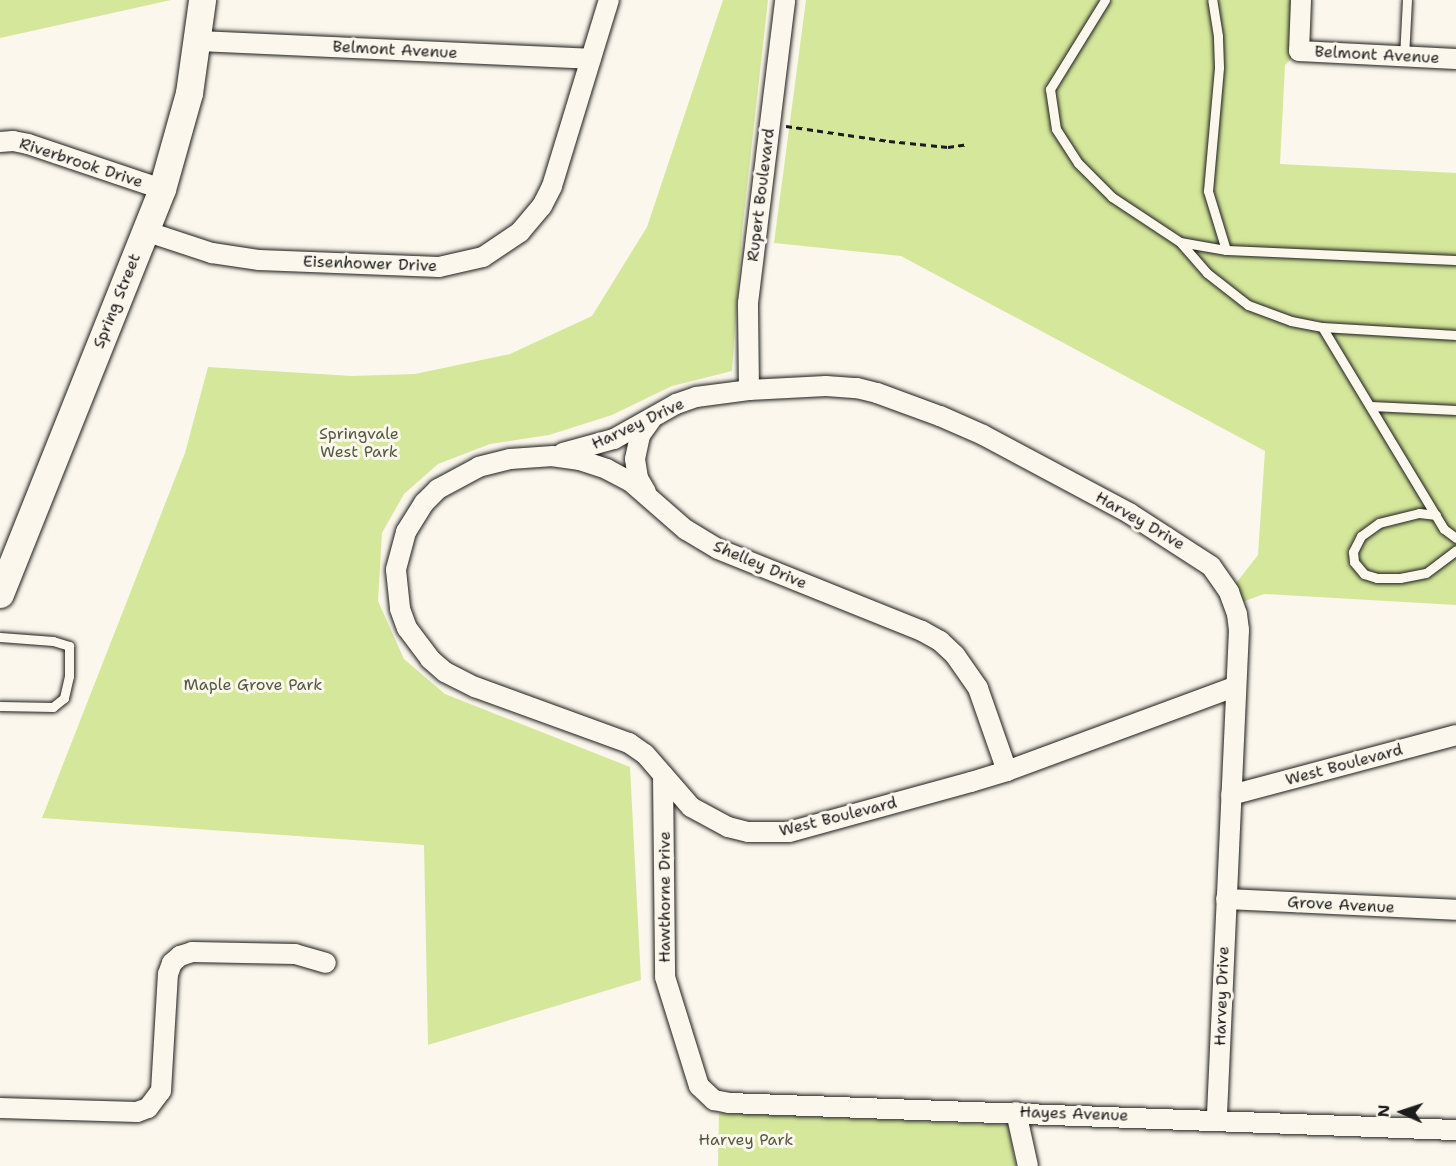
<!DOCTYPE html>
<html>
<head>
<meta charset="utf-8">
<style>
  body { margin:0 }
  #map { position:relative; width:1456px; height:1166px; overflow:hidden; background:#fbf7ec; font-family:"Shantell Sans",sans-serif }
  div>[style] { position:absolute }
  .green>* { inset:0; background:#d5e79b }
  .path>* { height:3px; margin-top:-1.5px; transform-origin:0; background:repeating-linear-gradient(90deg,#1c1c1c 0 6px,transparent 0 10.5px) }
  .roads { filter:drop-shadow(0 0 2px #1c1c1c) drop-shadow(0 0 2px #1c1c1c) }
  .lane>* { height:9px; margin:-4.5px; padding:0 4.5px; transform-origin:4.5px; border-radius:4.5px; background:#fbf7ec }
  .street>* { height:20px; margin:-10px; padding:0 10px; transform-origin:10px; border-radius:10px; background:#fbf7ec }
  .secondary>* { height:27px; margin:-13.5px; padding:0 13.5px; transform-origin:13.5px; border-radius:13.5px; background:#fbf7ec }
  span { translate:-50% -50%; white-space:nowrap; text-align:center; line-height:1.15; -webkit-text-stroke:6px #fbf7ec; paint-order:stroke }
  .street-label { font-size:16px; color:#1c1c1c }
  .park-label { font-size:16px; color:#545942 }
  .north { position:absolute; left:1372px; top:1082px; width:60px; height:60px; -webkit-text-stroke:4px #fbf7ec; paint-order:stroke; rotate:273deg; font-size:16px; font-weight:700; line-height:24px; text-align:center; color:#1c1c1c }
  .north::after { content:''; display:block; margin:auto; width:21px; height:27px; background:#1c1c1c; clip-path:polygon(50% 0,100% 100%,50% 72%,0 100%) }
</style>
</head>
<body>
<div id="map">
  <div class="green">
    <div style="clip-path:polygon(0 0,171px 0,0 38px)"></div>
    <div style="clip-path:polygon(723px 0,768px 0,742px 232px,732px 371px,672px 386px,612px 415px,549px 435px,490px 444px,438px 464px,404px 494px,382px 533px,378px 601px,404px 659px,445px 694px,630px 767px,641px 980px,428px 1045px,424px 845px,42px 818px,185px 453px,208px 367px,352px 376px,415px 374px,510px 354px,592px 316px,647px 227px)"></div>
    <div style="clip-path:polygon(806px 0,1301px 0,1299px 51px,1285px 65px,1280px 164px,1456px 173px,1456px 605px,1264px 594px,1234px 605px,1229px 592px,1258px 555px,1265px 451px,901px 256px,774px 243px)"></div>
    <div style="clip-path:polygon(719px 1113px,1008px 1125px,1016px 1166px,718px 1166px)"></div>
  </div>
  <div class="path">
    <div style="left:786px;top:126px;width:104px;rotate:8.3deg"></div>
    <div style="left:889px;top:141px;width:59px;rotate:5.8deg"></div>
    <div style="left:948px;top:147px;width:21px;rotate:-8deg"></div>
  </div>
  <div class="roads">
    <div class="lane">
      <div style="left:1105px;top:0;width:105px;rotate:121.7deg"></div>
      <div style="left:1050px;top:89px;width:40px;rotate:81.5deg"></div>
      <div style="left:1056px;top:129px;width:40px;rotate:57.1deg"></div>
      <div style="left:1078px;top:163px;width:48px;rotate:45deg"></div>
      <div style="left:1112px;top:197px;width:82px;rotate:33.5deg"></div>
      <div style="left:1180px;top:242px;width:41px;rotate:48.9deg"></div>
      <div style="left:1207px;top:273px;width:52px;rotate:38deg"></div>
      <div style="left:1248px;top:305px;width:46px;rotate:20.4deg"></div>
      <div style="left:1291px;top:321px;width:32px;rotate:11deg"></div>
      <div style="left:1322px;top:327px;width:236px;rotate:58.9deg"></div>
      <div style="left:1444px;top:529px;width:15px;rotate:37deg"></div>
      <div style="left:1404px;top:57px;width:57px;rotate:-87deg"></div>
      <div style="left:1180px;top:242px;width:47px;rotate:9.9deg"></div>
      <div style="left:1226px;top:250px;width:62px;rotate:-107deg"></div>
      <div style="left:1208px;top:191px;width:124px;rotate:-84.9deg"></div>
      <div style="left:1219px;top:67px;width:31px;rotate:-92deg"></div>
      <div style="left:1218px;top:36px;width:36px;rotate:-99deg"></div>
      <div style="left:1226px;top:250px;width:230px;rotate:2.5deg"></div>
      <div style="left:1322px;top:327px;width:134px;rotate:3.4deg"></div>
      <div style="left:1371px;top:406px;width:85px;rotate:2.7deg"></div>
      <div style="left:1436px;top:515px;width:17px;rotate:-173deg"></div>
      <div style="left:1419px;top:513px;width:41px;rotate:166deg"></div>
      <div style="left:1379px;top:523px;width:22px;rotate:144deg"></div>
      <div style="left:1361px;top:536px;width:18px;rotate:117deg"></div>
      <div style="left:1353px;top:552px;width:10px;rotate:84deg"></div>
      <div style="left:1354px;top:562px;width:16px;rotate:50deg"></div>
      <div style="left:1364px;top:574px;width:14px;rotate:17deg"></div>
      <div style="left:1377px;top:578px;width:23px"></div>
      <div style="left:1400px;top:578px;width:26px;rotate:-11deg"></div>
      <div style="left:1426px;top:573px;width:38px;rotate:-37deg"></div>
      <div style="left:0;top:637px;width:53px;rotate:4.3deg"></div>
      <div style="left:53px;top:641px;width:17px;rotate:17deg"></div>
      <div style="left:69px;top:646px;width:30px;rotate:90deg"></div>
      <div style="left:69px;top:676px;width:23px;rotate:103deg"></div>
      <div style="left:64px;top:698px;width:14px;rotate:141deg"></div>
      <div style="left:53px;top:707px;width:53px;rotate:-178.9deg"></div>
    </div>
    <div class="street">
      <div style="left:1301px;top:0;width:51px;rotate:92.2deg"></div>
      <div style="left:1299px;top:51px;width:157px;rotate:2.9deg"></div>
      <div style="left:198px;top:41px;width:393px;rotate:2.6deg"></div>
      <div style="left:0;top:142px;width:13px;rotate:-4deg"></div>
      <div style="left:13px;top:141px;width:15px;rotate:11deg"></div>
      <div style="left:28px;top:144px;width:141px;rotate:18.6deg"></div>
      <div style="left:145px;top:231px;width:71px;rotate:18.2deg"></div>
      <div style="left:212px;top:253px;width:48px;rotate:8.5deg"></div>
      <div style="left:259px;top:260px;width:180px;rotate:2.2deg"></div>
      <div style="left:439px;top:267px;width:45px;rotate:-12.8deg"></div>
      <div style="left:483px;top:257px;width:45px;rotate:-34deg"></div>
      <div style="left:520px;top:232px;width:34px;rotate:-50deg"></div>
      <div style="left:542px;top:206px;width:22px;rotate:-63deg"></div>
      <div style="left:552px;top:186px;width:195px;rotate:-73deg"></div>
      <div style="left:749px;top:390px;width:87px;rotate:-90.7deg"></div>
      <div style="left:748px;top:303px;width:305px;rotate:-83deg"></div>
      <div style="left:563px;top:453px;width:53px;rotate:-15.4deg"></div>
      <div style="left:614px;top:439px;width:71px;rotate:-29.4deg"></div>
      <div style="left:676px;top:404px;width:21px;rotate:-19deg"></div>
      <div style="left:696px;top:397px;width:53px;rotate:-7.5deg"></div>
      <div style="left:749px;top:390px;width:77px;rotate:-3deg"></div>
      <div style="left:826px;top:386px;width:31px;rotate:4deg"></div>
      <div style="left:857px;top:388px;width:21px;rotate:14deg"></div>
      <div style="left:877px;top:393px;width:67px;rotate:20.1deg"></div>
      <div style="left:940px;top:416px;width:47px;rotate:23.8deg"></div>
      <div style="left:983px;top:435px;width:166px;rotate:28.1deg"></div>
      <div style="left:1129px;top:513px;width:98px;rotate:32.9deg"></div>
      <div style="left:1211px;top:566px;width:32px;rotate:55deg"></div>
      <div style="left:1229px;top:592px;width:23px;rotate:70deg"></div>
      <div style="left:1237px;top:614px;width:16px;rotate:83deg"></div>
      <div style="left:1239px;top:630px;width:489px;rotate:92.6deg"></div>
      <div style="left:646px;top:492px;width:16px;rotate:-120deg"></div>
      <div style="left:638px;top:478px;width:19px;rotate:-99deg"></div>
      <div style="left:635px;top:459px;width:25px;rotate:-78deg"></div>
      <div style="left:640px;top:435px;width:19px;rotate:-54deg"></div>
      <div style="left:1007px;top:771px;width:88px;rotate:-109.3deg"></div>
      <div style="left:978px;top:688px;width:40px;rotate:-124.9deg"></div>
      <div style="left:955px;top:655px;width:21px;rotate:-137deg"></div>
      <div style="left:940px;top:641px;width:21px;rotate:-151deg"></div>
      <div style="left:922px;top:631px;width:220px;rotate:-158.1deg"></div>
      <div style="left:718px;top:549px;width:37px;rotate:-149deg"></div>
      <div style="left:686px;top:530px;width:73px;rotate:-138.9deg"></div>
      <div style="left:631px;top:482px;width:27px;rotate:-152deg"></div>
      <div style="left:607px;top:469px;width:28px;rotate:-162deg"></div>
      <div style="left:580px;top:460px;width:27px;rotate:-172deg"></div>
      <div style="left:553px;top:456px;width:43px;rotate:176deg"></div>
      <div style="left:510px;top:459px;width:32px;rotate:166deg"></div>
      <div style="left:479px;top:467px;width:47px;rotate:151.8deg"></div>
      <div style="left:438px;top:489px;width:20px;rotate:135deg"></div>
      <div style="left:424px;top:503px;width:34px;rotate:122deg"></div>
      <div style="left:406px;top:532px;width:39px;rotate:105deg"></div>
      <div style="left:396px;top:570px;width:39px;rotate:84deg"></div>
      <div style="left:400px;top:609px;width:20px;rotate:70deg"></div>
      <div style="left:407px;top:628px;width:39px;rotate:53deg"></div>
      <div style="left:430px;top:659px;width:20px;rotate:41deg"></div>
      <div style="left:445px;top:672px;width:34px;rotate:27deg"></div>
      <div style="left:475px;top:687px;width:164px;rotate:20deg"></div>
      <div style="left:629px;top:743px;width:19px;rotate:35deg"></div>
      <div style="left:645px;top:754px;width:70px;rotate:49deg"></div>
      <div style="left:691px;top:807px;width:42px;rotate:28.4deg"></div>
      <div style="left:728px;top:827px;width:21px;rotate:14deg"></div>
      <div style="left:748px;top:832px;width:41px"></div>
      <div style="left:789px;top:832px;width:189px;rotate:-15.4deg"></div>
      <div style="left:971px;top:782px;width:38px;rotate:-17deg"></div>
      <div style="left:1007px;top:771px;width:242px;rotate:-20.3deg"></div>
      <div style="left:663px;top:775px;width:202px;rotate:89.4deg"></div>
      <div style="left:665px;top:977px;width:114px;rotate:72.7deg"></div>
      <div style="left:699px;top:1086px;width:21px;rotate:43deg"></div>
      <div style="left:714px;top:1100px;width:15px;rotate:11deg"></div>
      <div style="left:729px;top:1103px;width:728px;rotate:2.13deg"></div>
      <div style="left:1231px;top:795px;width:233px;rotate:-14.9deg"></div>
      <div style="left:1226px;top:899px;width:230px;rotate:2.7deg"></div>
      <div style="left:0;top:1108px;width:137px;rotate:1.7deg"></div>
      <div style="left:137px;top:1112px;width:12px;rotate:-20deg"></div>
      <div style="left:148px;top:1108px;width:21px;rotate:-53deg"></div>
      <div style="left:161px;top:1091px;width:117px;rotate:-86.6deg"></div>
      <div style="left:168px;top:974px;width:12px;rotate:-70deg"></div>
      <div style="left:172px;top:963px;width:11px;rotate:-41deg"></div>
      <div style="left:180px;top:956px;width:13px;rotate:-18deg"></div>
      <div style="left:192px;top:952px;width:103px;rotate:1.1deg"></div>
      <div style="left:295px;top:954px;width:32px;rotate:16deg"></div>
      <div style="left:1016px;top:1112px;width:55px;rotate:77.5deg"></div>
    </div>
    <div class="secondary">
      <div style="left:0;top:594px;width:436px;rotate:-68.2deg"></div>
      <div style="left:162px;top:189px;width:100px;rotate:-74.3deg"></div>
      <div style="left:189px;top:93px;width:94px;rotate:-82deg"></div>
    </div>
  </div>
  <div class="street-label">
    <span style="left:395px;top:50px;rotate:3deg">Belmont Avenue</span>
    <span style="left:1377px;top:55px;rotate:3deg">Belmont Avenue</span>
    <span style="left:81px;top:163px;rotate:18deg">Riverbrook Drive</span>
    <span style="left:761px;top:195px;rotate:-83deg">Rupert Boulevard</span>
    <span style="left:370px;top:264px;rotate:2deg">Eisenhower Drive</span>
    <span style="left:117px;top:301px;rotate:-68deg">Spring Street</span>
    <span style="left:638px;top:424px;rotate:-25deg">Harvey Drive</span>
    <span style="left:1140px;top:521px;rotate:30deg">Harvey Drive</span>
    <span style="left:760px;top:565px;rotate:23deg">Shelley Drive</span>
    <span style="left:1344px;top:765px;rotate:-15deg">West Boulevard</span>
    <span style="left:838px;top:817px;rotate:-14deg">West Boulevard</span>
    <span style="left:665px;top:897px;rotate:-90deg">Hawthorne Drive</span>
    <span style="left:1341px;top:905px;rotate:3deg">Grove Avenue</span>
    <span style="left:1222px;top:996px;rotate:-88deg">Harvey Drive</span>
    <span style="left:1074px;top:1114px;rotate:2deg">Hayes Avenue</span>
  </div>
  <div class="park-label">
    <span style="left:359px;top:443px">Springvale<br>West Park</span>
    <span style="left:253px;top:685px">Maple Grove Park</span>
    <span style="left:746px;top:1140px">Harvey Park</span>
  </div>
  <div class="north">N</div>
</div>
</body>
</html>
